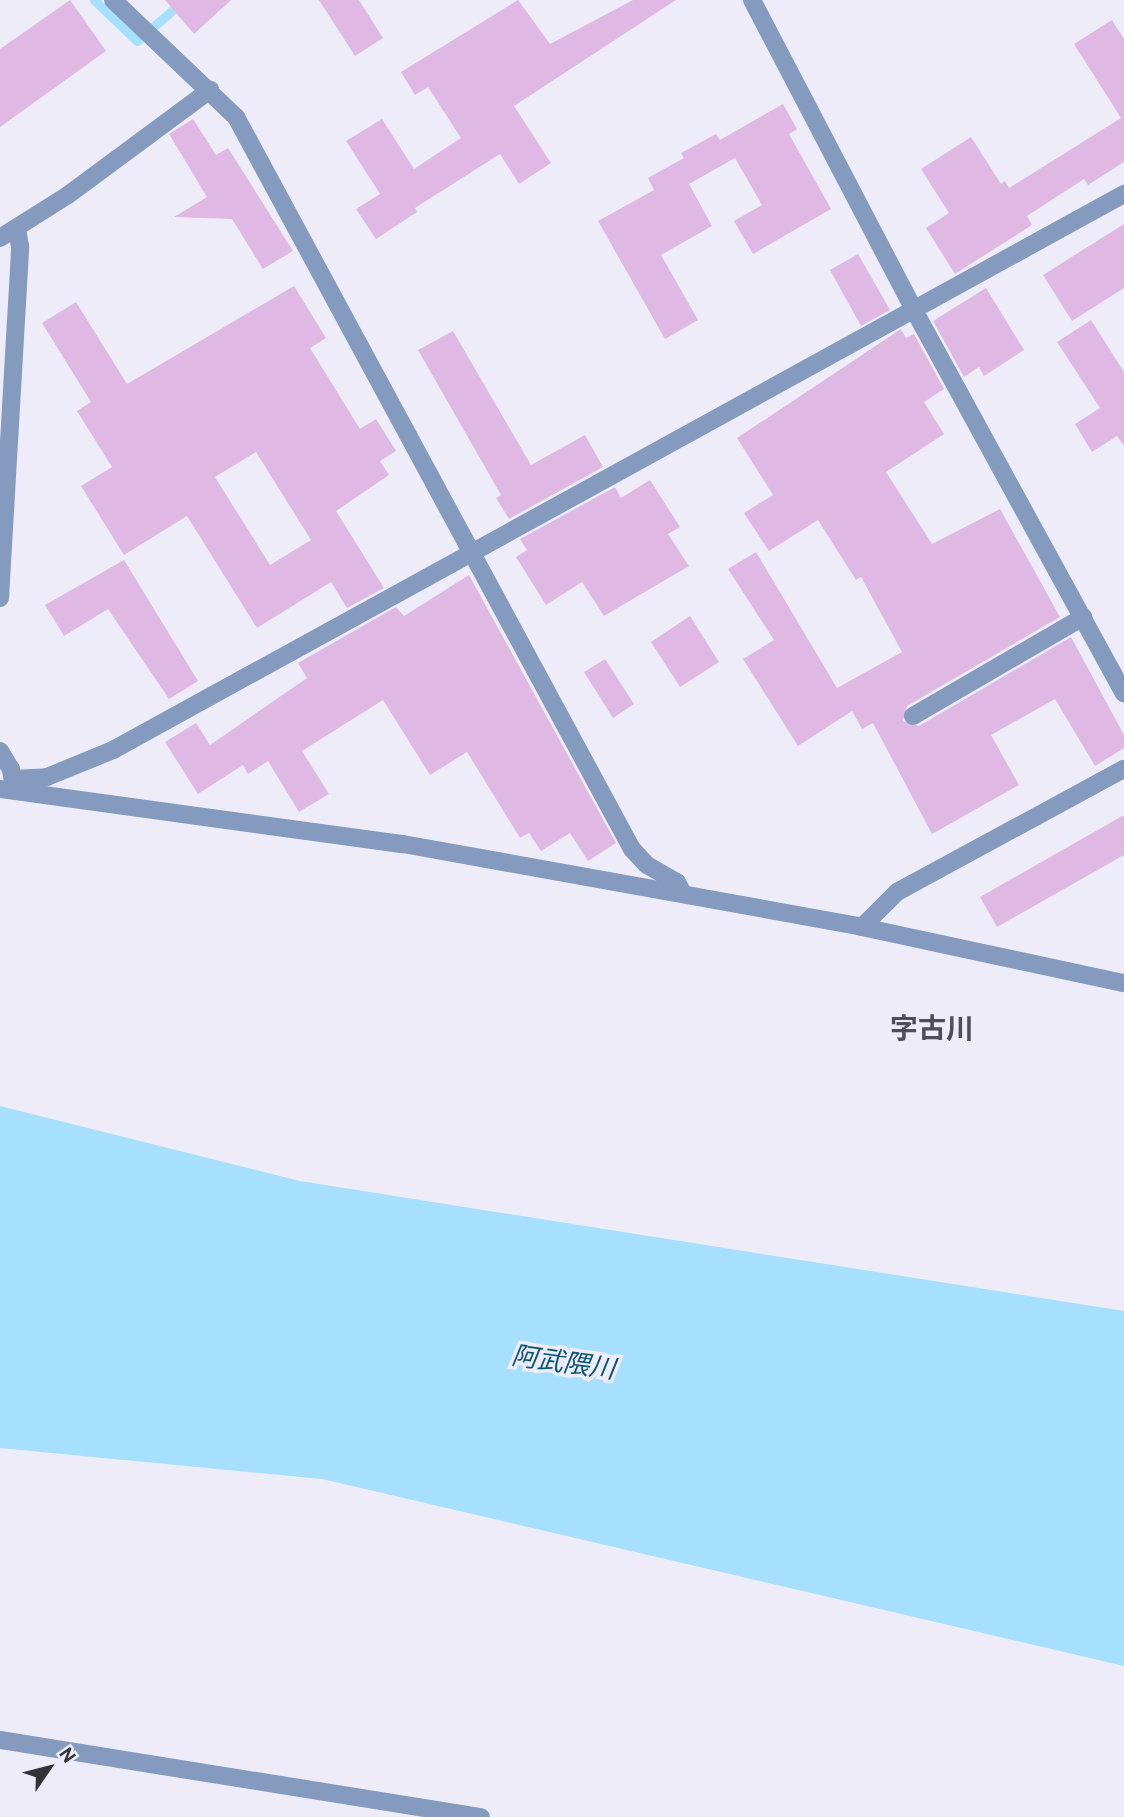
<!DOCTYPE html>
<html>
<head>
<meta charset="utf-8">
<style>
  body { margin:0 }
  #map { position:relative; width:1124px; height:1817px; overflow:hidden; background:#eeecf9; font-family:Overpass,"Noto Sans JP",sans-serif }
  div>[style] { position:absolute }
  .water>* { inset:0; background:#a6e0fe }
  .stream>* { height:9px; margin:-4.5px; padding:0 4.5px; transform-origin:4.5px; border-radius:4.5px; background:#a6e0fe }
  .building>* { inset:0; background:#dfb9e4 }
  .minor>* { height:18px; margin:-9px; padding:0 9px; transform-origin:9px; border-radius:9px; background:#859abf }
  span { translate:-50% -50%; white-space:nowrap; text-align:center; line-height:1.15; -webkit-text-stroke:7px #eeecf9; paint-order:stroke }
  .water-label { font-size:26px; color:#0a5572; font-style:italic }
  .quarter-label { font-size:28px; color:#4f4e58; font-weight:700 }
  .north { position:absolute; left:14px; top:1733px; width:70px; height:70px; -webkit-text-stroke:5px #eeecf9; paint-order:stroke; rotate:55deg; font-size:19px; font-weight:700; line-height:28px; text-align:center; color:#333237 }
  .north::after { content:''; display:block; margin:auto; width:24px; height:32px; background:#333237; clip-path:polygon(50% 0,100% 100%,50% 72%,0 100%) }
</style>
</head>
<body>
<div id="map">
  <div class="water">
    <div style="clip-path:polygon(0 1106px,300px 1181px,1124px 1311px,1124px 1666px,322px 1479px,0 1448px)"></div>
  </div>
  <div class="stream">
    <div style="left:94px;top:0;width:59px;rotate:43.6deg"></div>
    <div style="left:137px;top:41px;width:62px;rotate:-41.1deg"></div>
  </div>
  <div class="building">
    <div style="clip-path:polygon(70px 0,106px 51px,0 127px,0 49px)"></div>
    <div style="clip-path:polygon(165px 0,231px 0,194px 34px)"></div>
    <div style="clip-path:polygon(319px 0,359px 0,383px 38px,355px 56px)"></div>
    <div style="clip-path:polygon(518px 0,550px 44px,633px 0,676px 0,514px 106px,551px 163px,519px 184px,500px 154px,415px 208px,417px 212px,376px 239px,356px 209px,380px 194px,346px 141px,382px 119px,414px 169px,461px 138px,428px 87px,415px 95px,401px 72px)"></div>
    <div style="clip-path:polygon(1112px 20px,1124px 39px,1124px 162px,1088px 185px,1084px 179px,1027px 216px,1032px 225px,955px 274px,926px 228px,949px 213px,921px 169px,971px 137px,1001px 184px,1005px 181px,1009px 188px,1121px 118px,1074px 44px)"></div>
    <div style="clip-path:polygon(783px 104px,797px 129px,789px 134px,831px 209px,753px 254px,734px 221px,762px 205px,735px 158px,689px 184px,712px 226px,661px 255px,698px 320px,665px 339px,598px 221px,654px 190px,648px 178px,684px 158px,681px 153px,716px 134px,720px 140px)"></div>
    <div style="clip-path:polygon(193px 119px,216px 155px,228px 148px,293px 251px,263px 269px,232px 219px,174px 217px,207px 197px,169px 134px)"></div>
    <div style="clip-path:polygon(1124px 224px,1124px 288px,1072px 321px,1043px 275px)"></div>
    <div style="clip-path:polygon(858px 254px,890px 310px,861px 326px,830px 270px)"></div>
    <div style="clip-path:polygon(evenodd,294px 286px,326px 338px,310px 348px,360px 429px,376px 419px,396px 451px,380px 461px,389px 475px,336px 511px,384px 588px,347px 608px,331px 582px,257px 628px,187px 516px,124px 555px,81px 486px,112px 467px,77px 411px,91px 402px,42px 323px,76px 302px,127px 384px,294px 286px,256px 452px,311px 540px,270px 565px,215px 477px,256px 452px)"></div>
    <div style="clip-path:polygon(986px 288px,1024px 350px,984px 376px,979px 367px,964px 377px,933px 321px)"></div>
    <div style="clip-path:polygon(1091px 320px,1124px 372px,1124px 446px,1117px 436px,1092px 452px,1075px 424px,1100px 408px,1057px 342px)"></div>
    <div style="clip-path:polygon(901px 329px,906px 338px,914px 334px,944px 389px,924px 402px,944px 434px,886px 472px,932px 544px,1000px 509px,1060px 617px,907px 706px,903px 721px,919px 726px,1071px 637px,1124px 735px,1124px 748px,1095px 766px,1055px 699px,991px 735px,1019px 785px,932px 834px,873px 723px,862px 729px,852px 711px,798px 746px,743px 659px,774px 640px,728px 569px,756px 552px,837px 688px,902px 652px,861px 577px,856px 580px,818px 520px,769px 551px,744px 513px,773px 495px,737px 438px)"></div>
    <div style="clip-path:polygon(453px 331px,531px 465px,585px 435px,603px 467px,509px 519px,496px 498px,501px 495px,418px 350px)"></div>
    <div style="clip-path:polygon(650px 480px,680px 527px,668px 534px,689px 566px,604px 616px,582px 582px,546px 605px,516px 557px,527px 550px,520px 539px,615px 487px,621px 498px)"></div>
    <div style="clip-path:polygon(124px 560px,198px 681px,169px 699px,108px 609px,64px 636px,45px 605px)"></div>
    <div style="clip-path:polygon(469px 575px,616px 843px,588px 861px,570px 833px,541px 851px,529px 833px,520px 838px,467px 752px,430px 775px,383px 700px,302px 751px,329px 794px,299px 812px,268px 761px,248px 774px,243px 765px,198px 794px,165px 742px,196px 723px,210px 745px,307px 678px,298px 663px,396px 607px,404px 616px)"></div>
    <div style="clip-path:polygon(690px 616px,719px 662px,680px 687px,651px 642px)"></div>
    <div style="clip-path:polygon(605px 659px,634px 704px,613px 718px,584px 672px)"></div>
    <div style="clip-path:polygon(1124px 815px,1124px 855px,997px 927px,980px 897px)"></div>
  </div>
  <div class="minor">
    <div style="left:113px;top:0;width:170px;rotate:43.6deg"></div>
    <div style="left:236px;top:117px;width:832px;rotate:61.59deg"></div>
    <div style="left:632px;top:849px;width:22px;rotate:47deg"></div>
    <div style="left:647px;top:865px;width:34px;rotate:30deg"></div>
    <div style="left:677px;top:882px;width:11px;rotate:63deg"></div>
    <div style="left:752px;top:0;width:350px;rotate:62.4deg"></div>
    <div style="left:914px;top:310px;width:437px;rotate:61.3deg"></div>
    <div style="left:0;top:238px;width:80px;rotate:-32.3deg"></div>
    <div style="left:68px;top:195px;width:177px;rotate:-36.5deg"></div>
    <div style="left:0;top:598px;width:352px;rotate:-86.7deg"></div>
    <div style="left:20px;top:247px;width:19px;rotate:-99deg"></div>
    <div style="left:913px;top:716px;width:197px;rotate:-30.2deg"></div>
    <div style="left:0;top:751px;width:21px;rotate:59deg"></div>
    <div style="left:11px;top:769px;width:21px;rotate:82deg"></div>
    <div style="left:13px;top:779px;width:34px;rotate:-3deg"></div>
    <div style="left:47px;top:777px;width:71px;rotate:-22.2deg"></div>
    <div style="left:113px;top:750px;width:1154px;rotate:-28.81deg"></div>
    <div style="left:0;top:789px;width:407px;rotate:7.8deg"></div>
    <div style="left:403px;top:844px;width:466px;rotate:10.2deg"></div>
    <div style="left:862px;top:927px;width:268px;rotate:12.1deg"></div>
    <div style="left:862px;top:927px;width:49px;rotate:-45deg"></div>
    <div style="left:897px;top:892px;width:258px;rotate:-28.5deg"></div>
    <div style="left:0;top:1740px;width:487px;rotate:9.1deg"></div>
  </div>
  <div class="water-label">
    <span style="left:563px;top:1365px;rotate:8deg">阿武隈川</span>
  </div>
  <div class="quarter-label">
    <span style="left:932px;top:1031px">字古川</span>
  </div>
  <div class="north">N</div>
</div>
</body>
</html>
